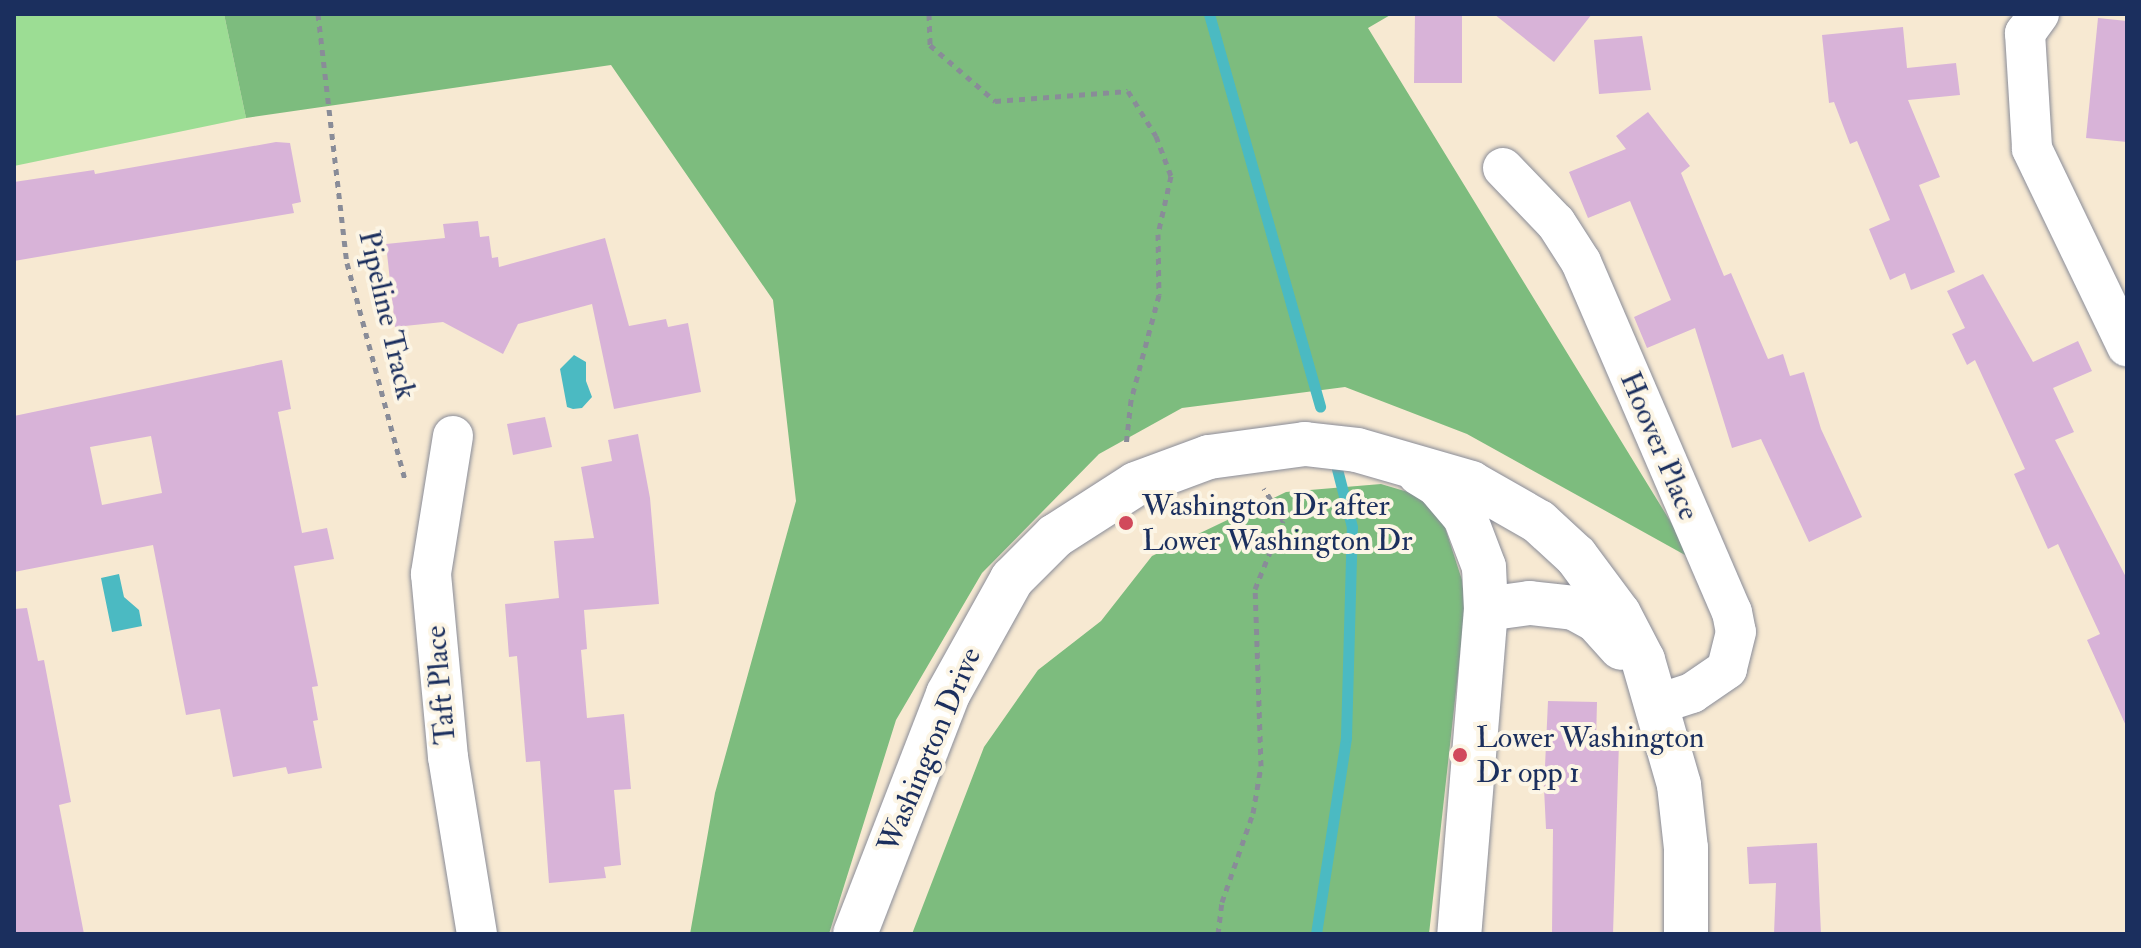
<!DOCTYPE html>
<html>
<head>
<meta charset="utf-8">
<style>
  body { margin:0 }
  #map { position:relative; width:2141px; height:948px; overflow:hidden; background:#f7e9d2; font-family:"IM FELL Double Pica",serif }
  div>[style] { position:absolute }
  .green>* { inset:0; background:#9cdd94 }
  .forest>* { inset:0; background:#7dbc7e }
  .water>* { inset:0; background:#4bbac2 }
  .stream>* { height:11px; margin:-5.5px; padding:0 5.5px; transform-origin:5.5px; border-radius:5.5px; background:#4bbac2 }
  .building>* { inset:0; background:#d8b3d8 }
  .path>* { height:5px; margin-top:-2.5px; transform-origin:0; background:repeating-linear-gradient(90deg,#898c98 0 6px,transparent 0 12px) }
  .roads { filter:drop-shadow(0 0 2px #898c98) drop-shadow(0 0 2px #898c98) }
  .street>* { height:40px; margin:-20px; padding:0 20px; transform-origin:20px; border-radius:20px; background:#fff }
  .secondary>* { height:44px; margin:-22px; padding:0 22px; transform-origin:22px; border-radius:22px; background:#fff }
  .dots>* { width:22px; height:22px; translate:-50% -50%; box-sizing:border-box; border:4px solid #fcf5e5; border-radius:50% }
  span { translate:-50% -50%; white-space:nowrap; text-align:center; line-height:1.15; -webkit-text-stroke:8px #fcf5e5; paint-order:stroke }
  .street-label { font-size:30px; color:#1b2f5e }
  .poi-label { font-size:30px; color:#1b2f5e }
  .left { translate:0 -50%; text-align:left }
  .frame { position:absolute; inset:0; border:16px solid #1b2f5e; pointer-events:none }
</style>
</head>
<body>
<div id="map">
  <div class="green">
    <div style="clip-path:polygon(14px 14px,224px 14px,246px 118px,14px 166px)"></div>
  </div>
  <div class="forest">
    <div style="clip-path:polygon(224px 14px,1392px 14px,1368px 28px,1694px 560px,1467px 434px,1345px 387px,1182px 408px,1099px 454px,982px 573px,896px 720px,829px 934px,690px 934px,715px 793px,796px 501px,773px 300px,611px 65px,246px 118px)"></div>
    <div style="clip-path:polygon(1381px 484px,1418px 495px,1442px 518px,1462px 580px,1465px 610px,1429px 934px,912px 934px,984px 747px,1038px 670px,1101px 621px,1152px 556px,1286px 492px)"></div>
  </div>
  <div class="water">
    <div style="clip-path:polygon(574px 355px,586px 362px,586px 381px,592px 397px,582px 408px,573px 409px,567px 407px,560px 369px)"></div>
    <div style="clip-path:polygon(119px 574px,124px 597px,139px 610px,142px 626px,112px 632px,101px 578px)"></div>
  </div>
  <div class="stream">
    <div style="left:1209px;top:14px;width:408px;rotate:74.2deg"></div>
    <div style="left:1316px;top:934px;width:199px;rotate:-81.3deg"></div>
    <div style="left:1346px;top:737px;width:210px;rotate:-88.4deg"></div>
    <div style="left:1352px;top:527px;width:60px;rotate:-104.5deg"></div>
  </div>
  <div class="building">
    <div style="clip-path:polygon(1415px 14px,1462px 14px,1462px 83px,1414px 83px)"></div>
    <div style="clip-path:polygon(1494px 14px,1592px 14px,1554px 62px)"></div>
    <div style="clip-path:polygon(2098px 18px,2127px 21px,2127px 142px,2086px 138px)"></div>
    <div style="clip-path:polygon(1903px 27px,1907px 68px,1956px 63px,1960px 95px,1908px 100px,1940px 177px,1919px 185px,1955px 272px,1911px 290px,1905px 273px,1890px 280px,1869px 229px,1890px 220px,1857px 141px,1850px 144px,1834px 102px,1829px 103px,1822px 35px)"></div>
    <div style="clip-path:polygon(1642px 36px,1651px 90px,1599px 94px,1594px 40px)"></div>
    <div style="clip-path:polygon(1648px 112px,1690px 166px,1681px 173px,1724px 276px,1731px 273px,1768px 359px,1783px 354px,1790px 376px,1804px 372px,1821px 429px,1862px 517px,1809px 542px,1761px 439px,1732px 448px,1695px 328px,1647px 348px,1634px 317px,1671px 300px,1630px 201px,1588px 218px,1569px 172px,1626px 149px,1616px 136px)"></div>
    <div style="clip-path:polygon(276px 142px,290px 143px,301px 202px,292px 204px,294px 213px,14px 261px,14px 182px,94px 170px,95px 174px)"></div>
    <div style="clip-path:polygon(478px 221px,480px 237px,489px 236px,492px 258px,498px 257px,499px 267px,605px 238px,629px 326px,666px 319px,668px 327px,688px 323px,701px 392px,614px 409px,592px 304px,518px 324px,503px 354px,443px 322px,395px 327px,386px 244px,445px 238px,443px 224px)"></div>
    <div style="clip-path:polygon(1983px 274px,2033px 362px,2078px 341px,2092px 371px,2053px 388px,2074px 432px,2055px 440px,2127px 579px,2127px 728px,2087px 640px,2100px 634px,2058px 544px,2048px 549px,2014px 474px,2025px 469px,1975px 360px,1967px 365px,1952px 334px,1965px 328px,1947px 291px)"></div>
    <div style="clip-path:polygon(evenodd,282px 360px,291px 409px,278px 412px,302px 533px,327px 528px,334px 559px,294px 566px,318px 686px,312px 687px,318px 720px,313px 721px,322px 768px,288px 774px,286px 767px,233px 777px,220px 709px,186px 715px,153px 545px,14px 572px,14px 416px,282px 360px,151px 436px,162px 493px,102px 505px,90px 447px,151px 436px)"></div>
    <div style="clip-path:polygon(545px 417px,552px 447px,513px 455px,507px 424px)"></div>
    <div style="clip-path:polygon(638px 434px,650px 498px,659px 604px,584px 610px,587px 649px,581px 650px,587px 718px,624px 714px,631px 789px,614px 790px,621px 865px,604px 867px,606px 878px,549px 883px,540px 761px,526px 762px,517px 656px,509px 657px,505px 604px,559px 598px,554px 541px,594px 538px,581px 467px,612px 461px,608px 440px)"></div>
    <div style="clip-path:polygon(27px 608px,38px 661px,44px 660px,71px 802px,59px 805px,84px 934px,14px 934px,14px 609px)"></div>
    <div style="clip-path:polygon(1548px 701px,1597px 702px,1596px 741px,1619px 742px,1613px 934px,1552px 934px,1553px 829px,1546px 829px,1544px 788px)"></div>
    <div style="clip-path:polygon(1817px 843px,1821px 934px,1774px 934px,1776px 883px,1749px 884px,1747px 847px)"></div>
  </div>
  <div class="path">
    <div style="left:318px;top:14px;width:251px;rotate:83.4deg"></div>
    <div style="left:347px;top:263px;width:225px;rotate:75deg"></div>
    <div style="left:929px;top:14px;width:31px;rotate:88deg"></div>
    <div style="left:930px;top:45px;width:86px;rotate:40.7deg"></div>
    <div style="left:995px;top:101px;width:133px;rotate:-4.3deg"></div>
    <div style="left:1128px;top:91px;width:53px;rotate:58.1deg"></div>
    <div style="left:1156px;top:136px;width:43px;rotate:69.4deg"></div>
    <div style="left:1171px;top:176px;width:59px;rotate:102.6deg"></div>
    <div style="left:1158px;top:234px;width:61px;rotate:89.1deg"></div>
    <div style="left:1159px;top:295px;width:109px;rotate:104.9deg"></div>
    <div style="left:1131px;top:400px;width:46px;rotate:96.2deg"></div>
    <div style="left:1218px;top:934px;width:32px;rotate:-83deg"></div>
    <div style="left:1222px;top:902px;width:94px;rotate:-70.8deg"></div>
    <div style="left:1253px;top:813px;width:48px;rotate:-80.3deg"></div>
    <div style="left:1261px;top:766px;width:177px;rotate:-91.9deg"></div>
    <div style="left:1255px;top:589px;width:74px;rotate:-67.9deg"></div>
    <div style="left:1283px;top:520px;width:37px;rotate:-121deg"></div>
  </div>
  <div class="roads">
    <div class="street">
      <div style="left:2039px;top:14px;width:24px;rotate:126deg"></div>
      <div style="left:2025px;top:33px;width:116px;rotate:86.5deg"></div>
      <div style="left:2032px;top:149px;width:219px;rotate:64.3deg"></div>
      <div style="left:1503px;top:168px;width:76px;rotate:46.1deg"></div>
      <div style="left:1556px;top:223px;width:46px;rotate:57.3deg"></div>
      <div style="left:1581px;top:262px;width:381px;rotate:66.7deg"></div>
      <div style="left:1732px;top:612px;width:20px;rotate:79deg"></div>
      <div style="left:1736px;top:632px;width:38px;rotate:104deg"></div>
      <div style="left:1727px;top:669px;width:42px;rotate:145.6deg"></div>
      <div style="left:1692px;top:693px;width:39px;rotate:162deg"></div>
      <div style="left:453px;top:436px;width:140px;rotate:99.1deg"></div>
      <div style="left:431px;top:574px;width:184px;rotate:84.7deg"></div>
      <div style="left:448px;top:757px;width:179px;rotate:80.7deg"></div>
    </div>
    <div class="secondary">
      <div style="left:1419px;top:473px;width:22px;rotate:32deg"></div>
      <div style="left:1438px;top:485px;width:42px;rotate:49.8deg"></div>
      <div style="left:1465px;top:517px;width:53px;rotate:69.2deg"></div>
      <div style="left:1484px;top:567px;width:42px;rotate:87.3deg"></div>
      <div style="left:1486px;top:609px;width:326px;rotate:94.7deg"></div>
      <div style="left:1486px;top:609px;width:44px;rotate:-7.8deg"></div>
      <div style="left:1530px;top:603px;width:44px;rotate:6.5deg"></div>
      <div style="left:1574px;top:608px;width:26px;rotate:29deg"></div>
      <div style="left:1597px;top:621px;width:36px;rotate:48deg"></div>
      <div style="left:855px;top:934px;width:257px;rotate:-68.8deg"></div>
      <div style="left:948px;top:694px;width:132px;rotate:-60.9deg"></div>
      <div style="left:1012px;top:579px;width:61px;rotate:-45deg"></div>
      <div style="left:1055px;top:536px;width:96px;rotate:-32.7deg"></div>
      <div style="left:1136px;top:484px;width:78px;rotate:-20.3deg"></div>
      <div style="left:1209px;top:457px;width:97px;rotate:-7.7deg"></div>
      <div style="left:1305px;top:444px;width:52px;rotate:6.6deg"></div>
      <div style="left:1357px;top:450px;width:119px;rotate:16.1deg"></div>
      <div style="left:1471px;top:483px;width:78px;rotate:29.8deg"></div>
      <div style="left:1539px;top:522px;width:50px;rotate:42.6deg"></div>
      <div style="left:1576px;top:556px;width:72px;rotate:53.4deg"></div>
      <div style="left:1619px;top:614px;width:52px;rotate:62.4deg"></div>
      <div style="left:1643px;top:660px;width:130px;rotate:73.9deg"></div>
      <div style="left:1679px;top:785px;width:63px;rotate:83.7deg"></div>
      <div style="left:1686px;top:848px;width:86px;rotate:90deg"></div>
    </div>
  </div>
  <div class="dots">
    <div style="left:1126px;top:523px;background:#d1495b"></div>
    <div style="left:1460px;top:755px;background:#d1495b"></div>
  </div>
  <div class="street-label">
    <span style="left:387px;top:315px;rotate:77deg">Pipeline Track</span>
    <span style="left:1659px;top:446px;rotate:67deg">Hoover Place</span>
    <span style="left:441px;top:685px;rotate:-95deg">Taft Place</span>
    <span style="left:930px;top:750px;rotate:-67deg">Washington Drive</span>
  </div>
  <div class="poi-label">
    <span class="left" style="left:1142px;top:523px">Washington Dr after<br>Lower Washington Dr</span>
    <span class="left" style="left:1476px;top:755px">Lower Washington<br>Dr opp 1</span>
  </div>
  <div class="frame"></div>
</div>
</body>
</html>
